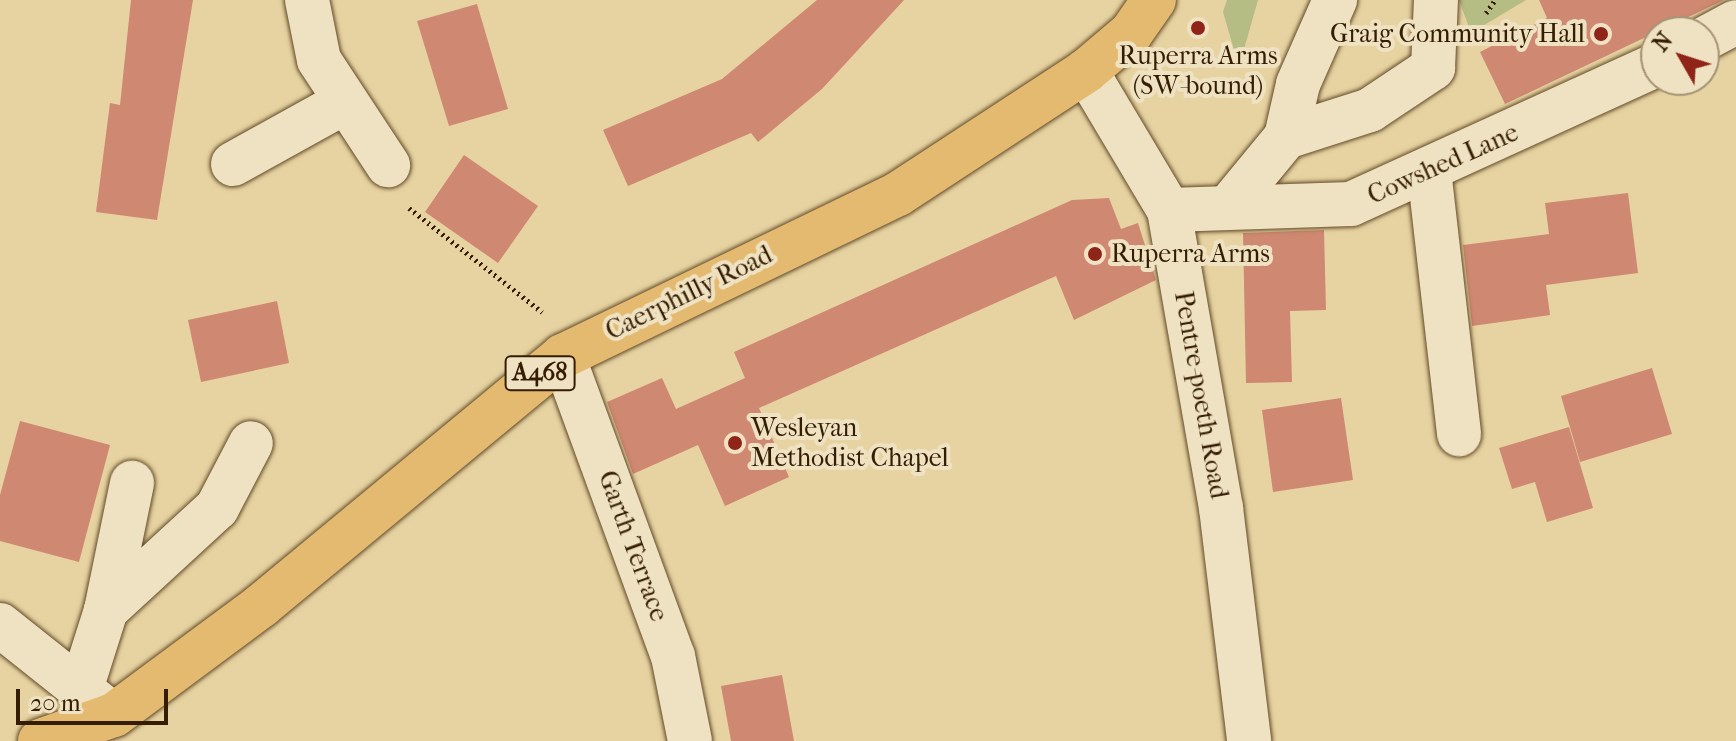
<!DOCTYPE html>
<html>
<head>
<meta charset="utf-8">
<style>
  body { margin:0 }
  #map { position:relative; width:1736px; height:741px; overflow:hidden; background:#e7d3a1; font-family:"IM FELL French Canon",serif }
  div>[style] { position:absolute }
  .green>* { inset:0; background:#b5bc84 }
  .building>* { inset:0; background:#cf8871 }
  .path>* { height:5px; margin-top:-2.5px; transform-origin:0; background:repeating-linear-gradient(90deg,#351d00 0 2px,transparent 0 6px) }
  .roads { filter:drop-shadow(0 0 2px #624a28) drop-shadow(0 0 2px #624a28) }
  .minor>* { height:44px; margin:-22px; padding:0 22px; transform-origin:22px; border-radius:22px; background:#efe2c2 }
  .major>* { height:44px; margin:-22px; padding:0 22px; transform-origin:22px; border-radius:22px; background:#e4ba70 }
  .dots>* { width:22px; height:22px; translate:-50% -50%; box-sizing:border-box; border:4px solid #efe2c2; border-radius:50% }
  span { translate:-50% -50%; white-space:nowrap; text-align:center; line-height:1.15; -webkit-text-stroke:8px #efe2c2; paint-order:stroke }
  .shield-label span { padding:2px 6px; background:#efe2c2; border:2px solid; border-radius:6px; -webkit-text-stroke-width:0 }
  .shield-label { font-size:24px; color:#351d00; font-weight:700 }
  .poi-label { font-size:26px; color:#351d00 }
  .right { translate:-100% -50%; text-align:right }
  .left { translate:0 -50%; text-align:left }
  .street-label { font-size:26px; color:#351d00 }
  .north { position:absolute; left:1640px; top:16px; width:80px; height:80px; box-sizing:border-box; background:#efe2c2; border:2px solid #a59374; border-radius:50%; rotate:309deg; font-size:22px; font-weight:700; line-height:32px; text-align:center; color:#351d00 }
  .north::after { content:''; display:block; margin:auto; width:28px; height:36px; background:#8f2418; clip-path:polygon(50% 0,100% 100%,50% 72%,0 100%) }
  .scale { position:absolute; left:16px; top:689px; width:152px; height:36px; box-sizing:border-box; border:4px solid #351d00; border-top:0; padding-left:10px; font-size:24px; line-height:28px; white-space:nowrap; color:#351d00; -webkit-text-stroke:6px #efe2c2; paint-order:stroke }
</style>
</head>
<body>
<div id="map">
  <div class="green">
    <div style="clip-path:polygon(1227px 0,1258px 0,1239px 67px,1223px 12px)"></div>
    <div style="clip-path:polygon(1459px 0,1526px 0,1471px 33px)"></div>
  </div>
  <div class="building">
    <div style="clip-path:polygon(131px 0,193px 0,157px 220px,96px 212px,110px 103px,120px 105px)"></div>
    <div style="clip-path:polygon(817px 0,904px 0,822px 89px,758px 142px,751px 133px,628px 186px,603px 130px,722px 79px)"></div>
    <div style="clip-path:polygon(1539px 0,1724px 0,1505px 104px,1480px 52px,1547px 18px)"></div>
    <div style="clip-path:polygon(477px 4px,508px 109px,449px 126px,417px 21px)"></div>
    <div style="clip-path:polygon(464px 155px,538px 206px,498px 263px,425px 212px)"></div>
    <div style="clip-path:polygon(1628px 193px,1638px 273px,1546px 285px,1550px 315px,1472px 326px,1463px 245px,1549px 234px,1545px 203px)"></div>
    <div style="clip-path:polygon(1109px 198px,1121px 229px,1138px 223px,1156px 280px,1074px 320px,1056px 276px,759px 408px,789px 477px,725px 506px,698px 445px,633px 474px,607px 402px,662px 378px,676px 409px,745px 378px,734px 352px,1072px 200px)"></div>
    <div style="clip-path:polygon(1324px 230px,1326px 310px,1290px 311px,1292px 382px,1246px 383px,1243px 233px)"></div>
    <div style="clip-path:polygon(277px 301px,289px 363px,201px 382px,188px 320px)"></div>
    <div style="clip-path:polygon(1652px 368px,1672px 434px,1580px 462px,1561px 396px)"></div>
    <div style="clip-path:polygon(1341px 398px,1353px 480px,1273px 492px,1262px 410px)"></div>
    <div style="clip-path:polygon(20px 421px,110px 445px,79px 562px,0 541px,0 495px)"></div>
    <div style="clip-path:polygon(1569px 427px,1593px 508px,1547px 522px,1535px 482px,1512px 489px,1499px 448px)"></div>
    <div style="clip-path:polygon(782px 675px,794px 741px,731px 741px,721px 686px)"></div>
  </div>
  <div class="path">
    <div style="left:1486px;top:13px;width:16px;rotate:-55deg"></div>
    <div style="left:409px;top:208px;width:169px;rotate:38deg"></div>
  </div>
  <div class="roads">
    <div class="minor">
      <div style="left:307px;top:0;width:61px;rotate:78.7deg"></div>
      <div style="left:319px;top:60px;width:126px;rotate:56.7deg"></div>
      <div style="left:1704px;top:39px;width:36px;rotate:-28deg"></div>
      <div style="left:1086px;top:71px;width:162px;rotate:59.2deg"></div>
      <div style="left:1169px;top:210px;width:303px;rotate:80.1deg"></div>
      <div style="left:1221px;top:508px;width:235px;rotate:83.1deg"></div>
      <div style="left:1286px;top:137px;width:88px;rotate:-17.8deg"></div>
      <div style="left:1370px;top:110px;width:76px;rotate:-33.7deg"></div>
      <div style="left:1433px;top:68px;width:68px;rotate:-87.5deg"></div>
      <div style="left:233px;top:164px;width:128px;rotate:-29deg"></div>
      <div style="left:1429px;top:170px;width:266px;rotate:83.5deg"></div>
      <div style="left:1230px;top:205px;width:88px;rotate:-50.5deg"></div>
      <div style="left:1286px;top:137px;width:54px;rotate:-77.2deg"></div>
      <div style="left:1298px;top:84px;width:92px;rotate:-66.2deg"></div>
      <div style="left:1169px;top:210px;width:182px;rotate:-1.9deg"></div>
      <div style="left:1351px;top:204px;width:335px;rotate:-24.5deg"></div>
      <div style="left:563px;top:356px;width:320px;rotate:69.9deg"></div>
      <div style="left:673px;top:656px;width:87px;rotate:78.7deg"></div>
      <div style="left:106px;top:610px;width:130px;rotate:-78.4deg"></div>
      <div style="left:0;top:625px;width:132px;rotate:38.5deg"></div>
      <div style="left:81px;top:689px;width:83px;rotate:-72.4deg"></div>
      <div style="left:106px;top:610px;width:151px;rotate:-42.6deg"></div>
      <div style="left:217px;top:508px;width:73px;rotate:-62.4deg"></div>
    </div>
    <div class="major">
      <div style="left:40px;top:741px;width:78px;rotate:-19.4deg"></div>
      <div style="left:114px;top:715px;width:184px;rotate:-36.6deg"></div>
      <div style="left:262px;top:605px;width:391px;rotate:-39.6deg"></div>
      <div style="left:563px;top:356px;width:372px;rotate:-25.8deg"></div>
      <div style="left:898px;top:194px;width:225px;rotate:-33.2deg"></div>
      <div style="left:1086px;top:71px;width:59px;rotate:-40.2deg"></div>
      <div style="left:1131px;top:33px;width:40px;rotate:-55.1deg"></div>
    </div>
  </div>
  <div class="dots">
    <div style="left:1198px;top:28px;background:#8f2418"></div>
    <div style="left:1601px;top:34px;background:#8f2418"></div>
    <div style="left:1095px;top:254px;background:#8f2418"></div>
    <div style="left:735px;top:443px;background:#8f2418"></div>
  </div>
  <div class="shield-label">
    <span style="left:540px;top:373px">A468</span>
  </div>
  <div class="poi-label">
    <span class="right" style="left:1585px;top:34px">Graig Community Hall</span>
    <span style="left:1198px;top:71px">Ruperra Arms<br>(SW-bound)</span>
    <span class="left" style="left:1111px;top:254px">Ruperra Arms</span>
    <span class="left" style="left:751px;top:443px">Wesleyan<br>Methodist Chapel</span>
  </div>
  <div class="street-label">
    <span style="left:1443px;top:164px;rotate:-24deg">Cowshed Lane</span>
    <span style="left:689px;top:293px;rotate:-26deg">Caerphilly Road</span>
    <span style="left:1201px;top:395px;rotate:80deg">Pentre-poeth Road</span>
    <span style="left:633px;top:546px;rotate:70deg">Garth Terrace</span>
  </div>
  <div class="north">N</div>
  <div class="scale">20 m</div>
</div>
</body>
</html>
